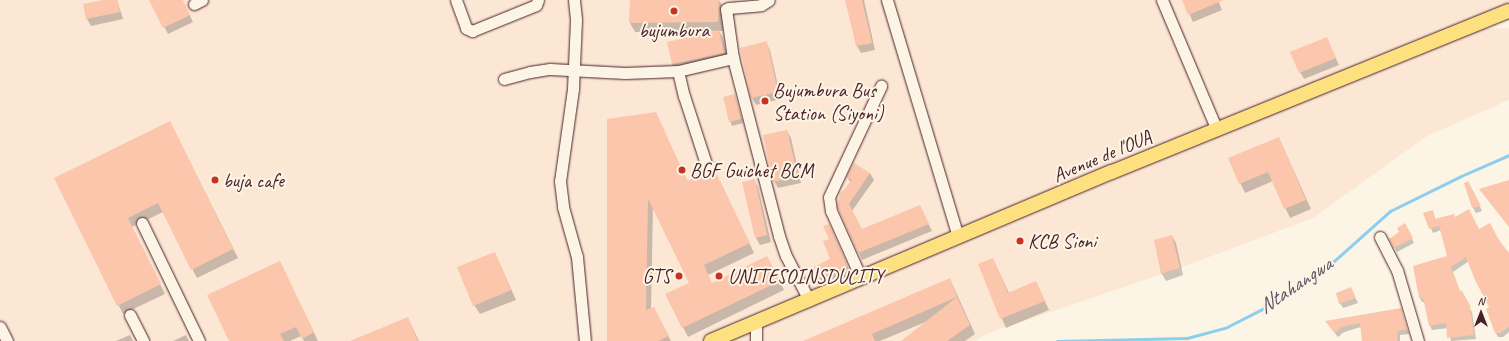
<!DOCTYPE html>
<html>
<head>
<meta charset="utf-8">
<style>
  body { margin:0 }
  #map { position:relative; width:1509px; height:341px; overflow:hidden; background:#fcf5e5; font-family:Caveat,sans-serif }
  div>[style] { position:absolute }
  .built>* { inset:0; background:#fce7d4 }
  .shadow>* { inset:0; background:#0003 }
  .stream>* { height:3px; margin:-1.5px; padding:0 1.5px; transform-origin:1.5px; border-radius:1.5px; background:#8bceed }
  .building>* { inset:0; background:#fbc6ac }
  .roads { filter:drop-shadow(0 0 1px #4a1f2b) drop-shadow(0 0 1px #4a1f2b) }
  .minor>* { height:11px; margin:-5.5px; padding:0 5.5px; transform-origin:5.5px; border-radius:5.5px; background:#fcf5e5 }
  .major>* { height:14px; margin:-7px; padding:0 7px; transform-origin:7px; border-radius:7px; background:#fde080 }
  .dots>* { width:11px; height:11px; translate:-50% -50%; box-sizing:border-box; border:2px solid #fcf5e5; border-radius:50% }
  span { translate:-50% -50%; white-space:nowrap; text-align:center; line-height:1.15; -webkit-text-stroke:4px #fcf5e5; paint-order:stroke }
  .poi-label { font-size:20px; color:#4a1f2b }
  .left { translate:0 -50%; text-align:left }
  .right { translate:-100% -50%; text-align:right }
  .street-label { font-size:20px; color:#4a1f2b }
  .water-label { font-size:21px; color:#5e5465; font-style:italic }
  .north { position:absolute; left:1461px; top:293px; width:40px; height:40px; -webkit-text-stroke:3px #fcf5e5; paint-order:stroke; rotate:0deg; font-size:11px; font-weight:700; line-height:16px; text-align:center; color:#4a1f2b }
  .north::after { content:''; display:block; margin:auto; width:14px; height:18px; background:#4a1f2b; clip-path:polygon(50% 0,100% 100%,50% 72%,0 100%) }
</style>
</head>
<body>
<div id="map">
  <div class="built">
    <div style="clip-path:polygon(0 0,1509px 0,1509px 11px,1465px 29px,1509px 28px,1509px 100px,1427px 136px,1313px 218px,1180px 268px,986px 334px,975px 341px,0 341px)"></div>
  </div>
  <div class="shadow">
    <div style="clip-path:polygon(108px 0,117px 0,123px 19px,91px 26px,87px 19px,84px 5px)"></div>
    <div style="clip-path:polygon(151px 0,182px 0,193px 22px,168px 34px)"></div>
    <div style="clip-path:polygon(631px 0,719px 0,724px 9px,723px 31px,719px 31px,723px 38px,728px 60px,676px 71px,672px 64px,716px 31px,635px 32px,630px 23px)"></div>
    <div style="clip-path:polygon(846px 0,864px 0,875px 50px,861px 53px,857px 46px)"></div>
    <div style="clip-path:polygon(1183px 0,1218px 0,1222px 10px,1193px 22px)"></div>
    <div style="clip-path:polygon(1326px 38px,1339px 65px,1304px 79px,1300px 72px)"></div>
    <div style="clip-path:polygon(766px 43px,770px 50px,781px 99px,756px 105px,752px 98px)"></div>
    <div style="clip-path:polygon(735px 95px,743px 123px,732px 126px,730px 121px)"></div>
    <div style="clip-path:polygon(655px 113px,688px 182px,706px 178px,720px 181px,754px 253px,708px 275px,712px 284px,772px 266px,784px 290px,688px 337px,667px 295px,690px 284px,653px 206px,651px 310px,659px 318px,671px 341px,609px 341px)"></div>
    <div style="clip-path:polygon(787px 131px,791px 138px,801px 183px,778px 188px,774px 181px)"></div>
    <div style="clip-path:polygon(175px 132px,238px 258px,197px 278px,163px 212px,132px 227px,165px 294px,123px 314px,55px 179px)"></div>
    <div style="clip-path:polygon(1279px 138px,1311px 209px,1290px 218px,1273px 181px,1245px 193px,1229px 159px)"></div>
    <div style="clip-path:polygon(870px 173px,874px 180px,852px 211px,862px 230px,920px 206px,932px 231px,862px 260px,838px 206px,851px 183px,847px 177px)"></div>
    <div style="clip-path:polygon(754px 180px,758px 187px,771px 242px,760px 245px,756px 238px,743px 183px)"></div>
    <div style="clip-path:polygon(1468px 183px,1482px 211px,1476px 213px,1473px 208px,1465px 184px)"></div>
    <div style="clip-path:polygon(1432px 211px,1436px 220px,1455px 218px,1479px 230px,1499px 242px,1509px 255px,1509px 332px,1503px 337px,1498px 337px,1496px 333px,1490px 308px,1469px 261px,1453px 272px,1460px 292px,1472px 312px,1476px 339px,1451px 341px,1448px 328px,1432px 330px,1430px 326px,1425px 302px,1422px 302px,1420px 298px,1448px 257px,1441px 230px,1433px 233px,1424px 213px)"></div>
    <div style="clip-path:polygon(1407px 229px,1414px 243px,1397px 252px,1390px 239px)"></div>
    <div style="clip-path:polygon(832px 231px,850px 272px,818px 286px,814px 280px,832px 260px,830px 239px)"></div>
    <div style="clip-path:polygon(1172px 236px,1176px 243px,1183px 275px,1166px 281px,1162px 274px,1155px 241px)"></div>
    <div style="clip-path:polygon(495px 253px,516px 300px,480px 314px,474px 305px)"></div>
    <div style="clip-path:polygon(993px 259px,1009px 293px,1036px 282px,1049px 310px,1006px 328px,979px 265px)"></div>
    <div style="clip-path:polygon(280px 262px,318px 341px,304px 341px,301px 336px,290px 341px,230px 341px)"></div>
    <div style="clip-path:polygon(950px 279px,975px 334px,965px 341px,903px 341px,928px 321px,880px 341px,805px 341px)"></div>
    <div style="clip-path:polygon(1353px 293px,1358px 303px,1343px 308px,1340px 303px)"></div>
    <div style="clip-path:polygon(1400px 309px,1409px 334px,1400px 335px,1400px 341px,1363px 341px,1361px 327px,1344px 332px,1338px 337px,1326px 322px)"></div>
    <div style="clip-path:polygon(408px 318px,419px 341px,365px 341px)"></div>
    <div style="clip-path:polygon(130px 335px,133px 341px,116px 341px)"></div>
    <div style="clip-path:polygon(186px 335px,189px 341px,173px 341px)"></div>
  </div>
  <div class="stream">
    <div style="left:1057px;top:341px;width:130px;rotate:-1.3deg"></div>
    <div style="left:1187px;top:338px;width:39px;rotate:-15deg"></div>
    <div style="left:1225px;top:328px;width:62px;rotate:-27deg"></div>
    <div style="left:1280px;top:300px;width:67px;rotate:-35.8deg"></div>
    <div style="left:1334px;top:261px;width:75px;rotate:-41.8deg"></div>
    <div style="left:1390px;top:211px;width:79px;rotate:-26.2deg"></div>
    <div style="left:1461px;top:176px;width:52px;rotate:-23.6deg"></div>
  </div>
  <div class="building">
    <div style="clip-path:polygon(103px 0,117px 0,120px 12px,86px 19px,83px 4px)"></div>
    <div style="clip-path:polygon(149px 0,183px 0,190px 15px,163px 28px)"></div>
    <div style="clip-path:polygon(630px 0,719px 0,718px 22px,629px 23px)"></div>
    <div style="clip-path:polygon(845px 0,862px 0,872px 43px,856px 46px)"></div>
    <div style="clip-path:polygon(1182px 0,1224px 0,1188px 15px)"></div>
    <div style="clip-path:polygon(719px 30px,724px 53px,672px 64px,667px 42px)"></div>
    <div style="clip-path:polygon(1327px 37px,1336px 58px,1299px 73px,1290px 52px)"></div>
    <div style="clip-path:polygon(767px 41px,778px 92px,751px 98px,740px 48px)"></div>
    <div style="clip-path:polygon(735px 94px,741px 119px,729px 122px,723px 97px)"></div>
    <div style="clip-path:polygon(656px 112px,687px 181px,702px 174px,706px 177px,711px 176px,715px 171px,750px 243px,704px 265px,712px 283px,767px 256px,780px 281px,682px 328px,665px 294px,689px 283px,648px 199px,646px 310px,654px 307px,669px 336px,658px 341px,607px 341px,607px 119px)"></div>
    <div style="clip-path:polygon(170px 121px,233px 249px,191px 270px,158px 203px,128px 218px,161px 284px,117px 306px,54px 178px)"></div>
    <div style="clip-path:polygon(787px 130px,798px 176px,773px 182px,763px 135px)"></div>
    <div style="clip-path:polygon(1279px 137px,1306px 200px,1284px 209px,1268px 172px,1239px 184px,1228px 158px)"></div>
    <div style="clip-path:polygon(854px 163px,870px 173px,849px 204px,862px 229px,920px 205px,929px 224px,858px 253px,837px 206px,840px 194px,852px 180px,846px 177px)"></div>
    <div style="clip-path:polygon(755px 179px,767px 235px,755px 238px,742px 182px)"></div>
    <div style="clip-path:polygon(1509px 180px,1509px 227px,1479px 189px)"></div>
    <div style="clip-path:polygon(1468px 181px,1481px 206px,1472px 208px,1464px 183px)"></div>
    <div style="clip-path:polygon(1469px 209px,1479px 229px,1490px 223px,1499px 240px,1509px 253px,1509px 327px,1500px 333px,1495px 333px,1486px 309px,1489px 307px,1475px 280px,1466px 257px,1451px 267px,1460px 291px,1462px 291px,1470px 305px,1474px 335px,1447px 338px,1446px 323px,1429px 326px,1423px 298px,1419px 298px,1413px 266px,1447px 256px,1439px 226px,1441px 225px,1429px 229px,1423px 213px,1433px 210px,1435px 219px,1454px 214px,1455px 217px)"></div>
    <div style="clip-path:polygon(1405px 223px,1413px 238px,1394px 248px,1389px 239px,1399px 232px,1397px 228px)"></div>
    <div style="clip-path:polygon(829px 224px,848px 266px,814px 281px,809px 269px,830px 259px,823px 241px,829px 239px,823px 226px)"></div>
    <div style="clip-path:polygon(1172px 235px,1180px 268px,1161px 274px,1154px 240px)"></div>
    <div style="clip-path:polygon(495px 252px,511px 290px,473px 306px,457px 267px)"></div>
    <div style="clip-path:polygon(993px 258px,1008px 293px,1036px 281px,1045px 301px,1000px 319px,978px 264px)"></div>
    <div style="clip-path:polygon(280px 261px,314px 332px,302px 339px,296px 327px,280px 334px,284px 341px,229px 341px,207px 295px)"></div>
    <div style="clip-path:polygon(950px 278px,957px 297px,872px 334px,875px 341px,803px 341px)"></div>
    <div style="clip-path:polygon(1351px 287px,1356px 298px,1339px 304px,1336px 293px)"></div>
    <div style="clip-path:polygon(957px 297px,970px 325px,947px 341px,901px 341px)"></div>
    <div style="clip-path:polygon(1401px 308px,1407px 329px,1398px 331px,1397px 341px,1362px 341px,1360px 323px,1342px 327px,1335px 333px,1325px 321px)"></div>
    <div style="clip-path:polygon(408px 317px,418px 341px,350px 341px)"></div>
  </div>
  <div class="roads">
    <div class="minor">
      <div style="left:456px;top:0;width:30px;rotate:70deg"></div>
      <div style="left:466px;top:28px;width:7px;rotate:27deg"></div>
      <div style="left:472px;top:31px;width:69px;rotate:-22.1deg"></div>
      <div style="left:536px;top:5px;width:5px;rotate:-68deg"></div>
      <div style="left:574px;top:0;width:20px;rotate:84deg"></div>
      <div style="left:576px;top:20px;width:69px;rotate:92.5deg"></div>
      <div style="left:573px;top:89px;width:93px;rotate:98deg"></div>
      <div style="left:560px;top:181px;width:26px;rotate:83deg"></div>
      <div style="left:563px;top:207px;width:52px;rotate:74.4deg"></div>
      <div style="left:577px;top:257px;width:84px;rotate:84.6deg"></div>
      <div style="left:887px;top:0;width:247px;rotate:73.3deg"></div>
      <div style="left:1162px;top:0;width:141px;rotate:67.1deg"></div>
      <div style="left:194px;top:4px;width:9px;rotate:-27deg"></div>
      <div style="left:733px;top:58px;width:49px;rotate:-98.1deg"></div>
      <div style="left:726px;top:9px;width:3px;rotate:-18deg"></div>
      <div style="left:729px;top:8px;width:32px;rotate:-5deg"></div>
      <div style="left:761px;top:5px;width:9px;rotate:-32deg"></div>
      <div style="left:678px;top:71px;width:26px;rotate:77deg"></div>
      <div style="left:684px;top:96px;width:78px;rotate:72deg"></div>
      <div style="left:504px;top:79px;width:27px;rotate:-15deg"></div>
      <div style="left:530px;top:72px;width:20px;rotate:-9deg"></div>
      <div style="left:550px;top:69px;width:75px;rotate:3.1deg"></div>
      <div style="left:625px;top:73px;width:53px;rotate:-2.2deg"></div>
      <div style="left:678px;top:71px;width:57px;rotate:-13.3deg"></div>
      <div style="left:733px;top:58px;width:184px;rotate:75.5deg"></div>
      <div style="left:779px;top:236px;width:21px;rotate:71deg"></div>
      <div style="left:786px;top:256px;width:50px;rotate:62.4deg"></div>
      <div style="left:142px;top:223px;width:131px;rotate:64.2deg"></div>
      <div style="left:1380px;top:237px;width:37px;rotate:63deg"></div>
      <div style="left:1397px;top:270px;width:74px;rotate:73.5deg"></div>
      <div style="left:861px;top:278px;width:73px;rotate:-114.1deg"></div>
      <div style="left:831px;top:211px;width:14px;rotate:-98deg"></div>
      <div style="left:829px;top:197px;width:123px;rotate:-64.9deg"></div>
      <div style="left:130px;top:315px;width:29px;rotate:63deg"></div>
      <div style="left:756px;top:322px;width:19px;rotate:90deg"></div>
      <div style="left:0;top:327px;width:16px;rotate:63deg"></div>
    </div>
    <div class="major">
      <div style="left:711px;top:341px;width:435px;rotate:-22.9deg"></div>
      <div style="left:1112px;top:172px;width:428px;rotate:-22.1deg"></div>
    </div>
  </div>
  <div class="dots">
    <div style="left:674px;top:11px;background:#c8321e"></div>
    <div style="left:765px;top:101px;background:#c8321e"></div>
    <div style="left:682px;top:170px;background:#c8321e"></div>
    <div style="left:215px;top:180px;background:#c8321e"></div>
    <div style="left:1020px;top:241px;background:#c8321e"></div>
    <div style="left:679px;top:276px;background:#c8321e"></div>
    <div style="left:719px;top:276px;background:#c8321e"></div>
  </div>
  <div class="poi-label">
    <span style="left:674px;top:30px">bujumbura</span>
    <span class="left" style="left:773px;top:102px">Bujumbura Bus<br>Station (Siyoni)</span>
    <span class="left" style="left:690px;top:170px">BGF Guichet BCM</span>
    <span class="left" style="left:223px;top:180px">buja cafe</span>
    <span class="left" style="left:1028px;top:241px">KCB Sioni</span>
    <span class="right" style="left:671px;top:276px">GTS</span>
    <span class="left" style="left:728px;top:276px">UNITESOINSDUCITY</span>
  </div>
  <div class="street-label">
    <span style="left:1102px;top:156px;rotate:-23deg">Avenue de l'OUA</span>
  </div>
  <div class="water-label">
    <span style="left:1295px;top:285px;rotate:-34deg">Ntahangwa</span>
  </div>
  <div class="north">N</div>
</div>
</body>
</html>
